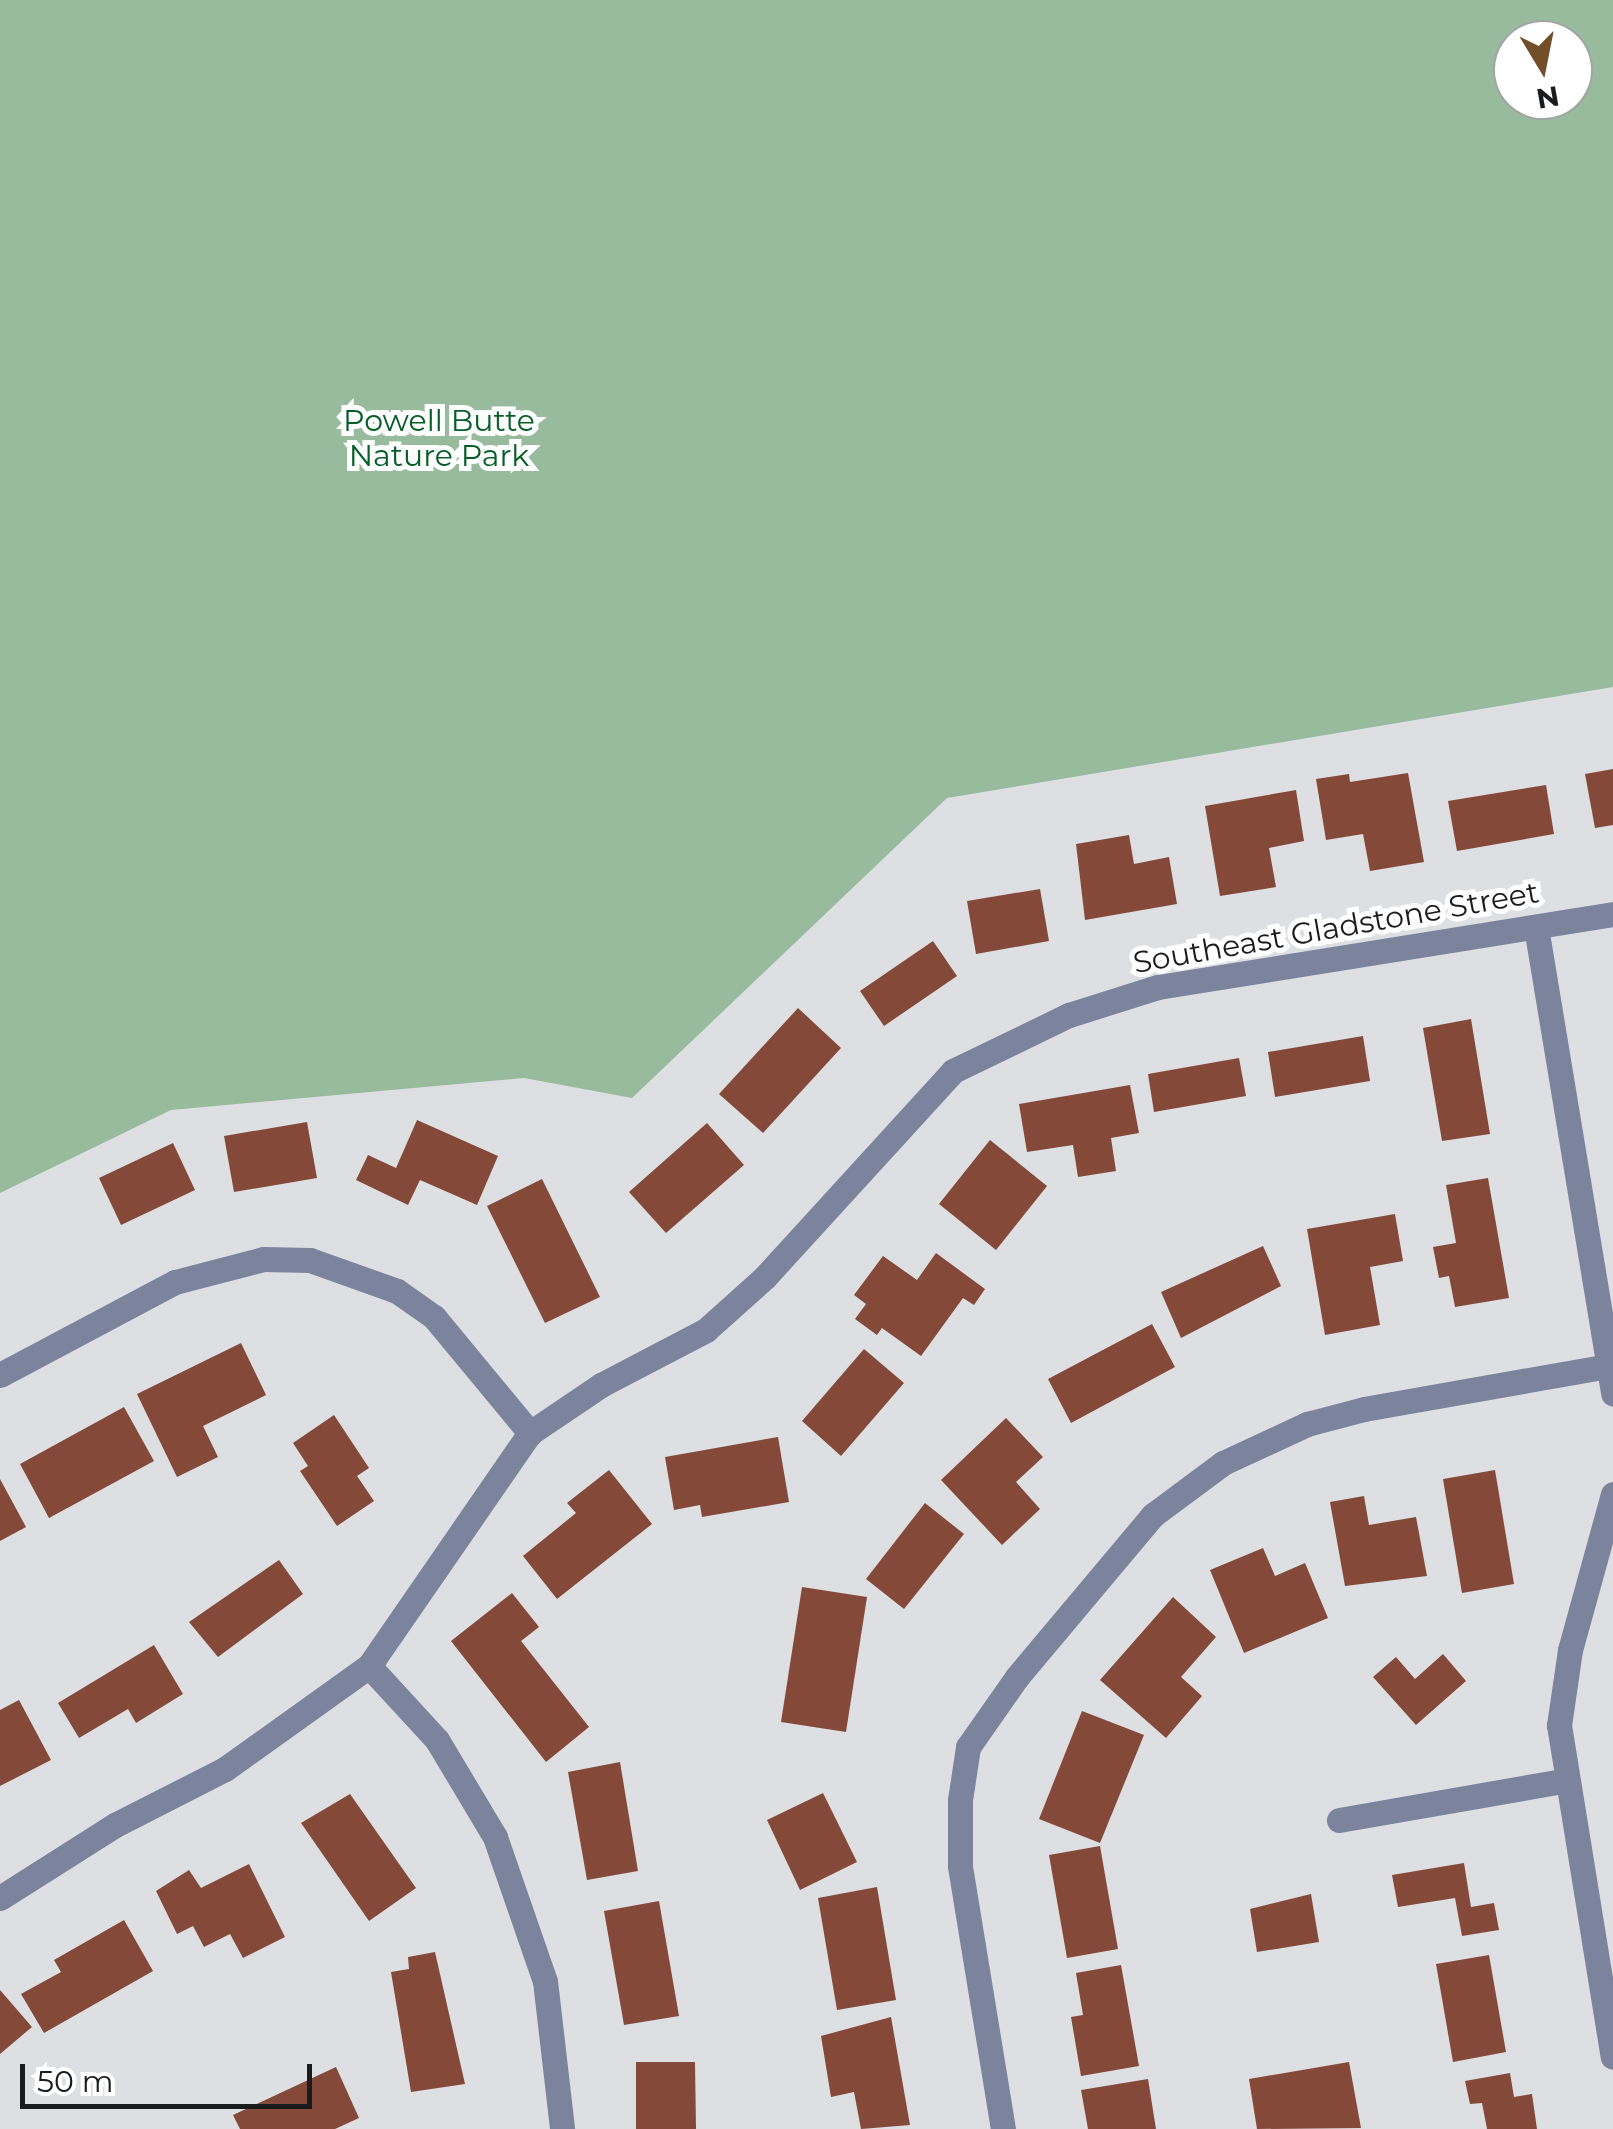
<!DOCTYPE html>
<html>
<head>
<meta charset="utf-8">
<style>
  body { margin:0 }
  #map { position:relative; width:1613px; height:2129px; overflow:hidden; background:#dddfe3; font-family:Montserrat,sans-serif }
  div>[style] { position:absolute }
  .green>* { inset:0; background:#98bb9d }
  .building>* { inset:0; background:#844939 }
  .minor>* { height:25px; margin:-12.5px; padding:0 12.5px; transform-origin:12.5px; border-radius:12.5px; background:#7c849d }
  span { translate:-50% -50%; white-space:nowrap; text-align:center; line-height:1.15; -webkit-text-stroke:10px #fff; paint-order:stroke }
  .park-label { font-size:30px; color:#065e27 }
  .street-label { font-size:30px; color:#1a1b1c }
  .north { position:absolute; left:1493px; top:20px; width:100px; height:100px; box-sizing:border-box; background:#fff; border:2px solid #a3a4a4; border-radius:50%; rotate:170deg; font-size:28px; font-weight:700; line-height:40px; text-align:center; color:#1a1b1c }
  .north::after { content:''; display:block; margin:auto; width:35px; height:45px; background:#724f28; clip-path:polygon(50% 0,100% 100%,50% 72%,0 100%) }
  .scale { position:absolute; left:20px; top:2064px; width:292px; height:45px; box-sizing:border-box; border:5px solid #1a1b1c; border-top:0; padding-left:12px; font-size:30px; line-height:35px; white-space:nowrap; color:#1a1b1c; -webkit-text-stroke:8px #fff; paint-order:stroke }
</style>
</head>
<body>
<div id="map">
  <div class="green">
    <div style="clip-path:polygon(evenodd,0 0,1613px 0,1613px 687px,947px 798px,632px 1098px,524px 1078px,171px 1110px,0 1193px,0 0,1513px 40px,1573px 40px,1573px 100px,1513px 100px,1513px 40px)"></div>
  </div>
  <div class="building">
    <div style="clip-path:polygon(1613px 769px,1613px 825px,1595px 828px,1585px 774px)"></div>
    <div style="clip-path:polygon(1408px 773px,1424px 862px,1370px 871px,1363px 834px,1326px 840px,1316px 779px,1349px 774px,1350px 782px)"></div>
    <div style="clip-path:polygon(1546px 785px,1554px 834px,1457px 851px,1448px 801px)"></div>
    <div style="clip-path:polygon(1296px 790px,1304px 841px,1269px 848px,1276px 887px,1220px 896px,1205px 806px)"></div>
    <div style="clip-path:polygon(1129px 835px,1134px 864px,1169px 857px,1177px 904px,1085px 920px,1076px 844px)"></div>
    <div style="clip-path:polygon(1040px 889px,1049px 941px,976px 954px,967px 901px)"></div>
    <div style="clip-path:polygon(933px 941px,957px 976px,884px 1026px,860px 991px)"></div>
    <div style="clip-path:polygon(798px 1008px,841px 1048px,763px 1133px,719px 1094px)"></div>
    <div style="clip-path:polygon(1471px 1019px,1490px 1134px,1442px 1141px,1423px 1028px)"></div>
    <div style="clip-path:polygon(1363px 1036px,1370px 1081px,1275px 1097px,1268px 1052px)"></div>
    <div style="clip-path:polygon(1239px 1058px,1246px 1096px,1154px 1112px,1148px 1074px)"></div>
    <div style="clip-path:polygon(1130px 1085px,1139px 1133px,1111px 1138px,1116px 1171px,1078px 1177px,1073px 1145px,1027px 1152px,1019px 1104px)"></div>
    <div style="clip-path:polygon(417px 1120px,498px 1156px,477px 1205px,420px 1180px,408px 1205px,356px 1180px,368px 1155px,396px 1168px)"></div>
    <div style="clip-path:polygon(307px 1122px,317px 1178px,234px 1192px,224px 1136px)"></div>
    <div style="clip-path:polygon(707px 1123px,744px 1165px,666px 1233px,629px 1192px)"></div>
    <div style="clip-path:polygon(990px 1140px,1047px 1186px,996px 1250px,939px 1204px)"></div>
    <div style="clip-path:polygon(173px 1143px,195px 1190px,121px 1225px,99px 1178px)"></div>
    <div style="clip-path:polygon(1488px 1178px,1509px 1298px,1455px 1307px,1449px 1276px,1439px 1278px,1433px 1247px,1456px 1243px,1446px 1185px)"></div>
    <div style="clip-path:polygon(542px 1179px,600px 1297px,545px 1323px,487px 1206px)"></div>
    <div style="clip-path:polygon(1395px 1214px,1403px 1261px,1370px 1267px,1380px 1325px,1325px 1335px,1307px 1229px)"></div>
    <div style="clip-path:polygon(1263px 1246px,1281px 1286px,1181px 1338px,1161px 1292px)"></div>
    <div style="clip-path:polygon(936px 1253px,985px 1289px,974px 1305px,963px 1298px,921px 1356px,882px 1328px,877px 1335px,855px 1319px,866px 1304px,854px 1295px,883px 1256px,917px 1280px)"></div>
    <div style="clip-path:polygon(1152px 1324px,1175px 1367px,1071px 1423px,1048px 1379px)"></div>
    <div style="clip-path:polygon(241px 1343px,266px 1395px,203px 1426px,218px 1457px,177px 1477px,137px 1394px)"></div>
    <div style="clip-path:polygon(864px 1349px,904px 1383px,841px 1456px,802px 1421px)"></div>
    <div style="clip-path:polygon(124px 1407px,154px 1461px,49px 1518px,20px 1464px)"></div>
    <div style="clip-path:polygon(334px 1415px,369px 1468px,357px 1476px,374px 1501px,337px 1526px,300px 1471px,308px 1466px,293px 1443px)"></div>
    <div style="clip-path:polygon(1006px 1418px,1043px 1457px,1016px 1482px,1040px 1509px,1002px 1545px,941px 1480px)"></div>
    <div style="clip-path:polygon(778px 1437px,789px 1502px,702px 1517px,700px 1505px,674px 1510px,665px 1457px)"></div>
    <div style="clip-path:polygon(609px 1470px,652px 1524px,557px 1599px,523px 1556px,576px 1513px,567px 1503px)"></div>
    <div style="clip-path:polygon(1495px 1470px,1514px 1584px,1462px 1593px,1443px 1479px)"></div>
    <div style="clip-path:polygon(0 1479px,26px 1527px,0 1541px)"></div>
    <div style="clip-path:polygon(1364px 1496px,1369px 1525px,1416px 1517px,1427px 1576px,1345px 1586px,1330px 1502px)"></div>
    <div style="clip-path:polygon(925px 1503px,964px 1534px,904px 1609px,866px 1579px)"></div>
    <div style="clip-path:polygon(1263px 1548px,1275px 1576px,1305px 1563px,1328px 1618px,1244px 1653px,1210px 1570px)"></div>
    <div style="clip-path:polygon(279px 1560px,303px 1594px,218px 1657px,189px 1622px)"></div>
    <div style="clip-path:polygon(802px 1587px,867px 1597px,846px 1732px,781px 1722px)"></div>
    <div style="clip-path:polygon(512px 1593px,539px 1627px,521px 1641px,589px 1727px,546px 1762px,451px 1641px)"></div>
    <div style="clip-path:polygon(1173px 1597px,1216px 1637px,1181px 1677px,1202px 1696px,1166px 1738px,1100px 1680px)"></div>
    <div style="clip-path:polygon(154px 1645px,183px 1694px,136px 1723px,128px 1709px,79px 1738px,58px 1703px)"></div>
    <div style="clip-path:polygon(1443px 1654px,1466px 1681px,1416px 1725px,1373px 1677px,1396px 1657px,1415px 1679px)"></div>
    <div style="clip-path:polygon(19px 1700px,51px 1760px,0 1786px,0 1710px)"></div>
    <div style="clip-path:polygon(1082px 1711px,1144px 1735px,1100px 1843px,1039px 1819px)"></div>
    <div style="clip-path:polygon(620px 1762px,638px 1871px,587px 1880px,568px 1772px)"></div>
    <div style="clip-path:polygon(823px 1793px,857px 1862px,800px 1890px,767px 1820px)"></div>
    <div style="clip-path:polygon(350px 1794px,416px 1888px,369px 1921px,301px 1823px)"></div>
    <div style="clip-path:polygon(1100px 1846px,1118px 1949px,1067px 1958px,1049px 1855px)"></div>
    <div style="clip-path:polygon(1464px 1863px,1471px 1907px,1494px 1903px,1499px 1930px,1462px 1936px,1455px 1898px,1398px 1907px,1392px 1875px)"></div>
    <div style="clip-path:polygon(249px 1864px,285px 1937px,243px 1958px,230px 1934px,204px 1947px,193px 1926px,177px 1934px,156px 1891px,189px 1870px,201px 1888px)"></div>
    <div style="clip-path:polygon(877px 1887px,896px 2000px,837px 2010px,818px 1898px)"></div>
    <div style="clip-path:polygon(1311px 1894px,1319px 1942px,1257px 1952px,1250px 1909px)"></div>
    <div style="clip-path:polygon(659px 1901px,679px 2016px,624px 2025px,604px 1911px)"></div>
    <div style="clip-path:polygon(124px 1920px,153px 1971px,44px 2033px,21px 1994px,61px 1972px,54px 1960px)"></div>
    <div style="clip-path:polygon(435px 1952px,465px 2084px,411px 2092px,391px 1972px,409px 1969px,408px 1957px)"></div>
    <div style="clip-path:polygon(1489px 1955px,1506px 2052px,1453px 2062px,1436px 1964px)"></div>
    <div style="clip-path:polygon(1121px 1965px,1139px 2066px,1081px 2076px,1071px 2017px,1083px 2015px,1076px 1973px)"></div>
    <div style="clip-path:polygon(0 1990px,32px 2027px,0 2054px)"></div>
    <div style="clip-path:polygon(891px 2017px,910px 2125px,861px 2129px,854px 2092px,831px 2097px,821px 2036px)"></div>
    <div style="clip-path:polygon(636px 2062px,695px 2062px,696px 2129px,636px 2129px)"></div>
    <div style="clip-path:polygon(1349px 2062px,1361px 2128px,1257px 2129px,1249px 2079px)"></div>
    <div style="clip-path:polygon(336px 2067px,359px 2118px,335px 2129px,240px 2129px,233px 2115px)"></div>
    <div style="clip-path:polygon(1510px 2073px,1514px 2097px,1532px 2094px,1537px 2129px,1487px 2129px,1482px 2103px,1470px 2104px,1465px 2081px)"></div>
    <div style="clip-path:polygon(1148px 2079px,1156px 2129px,1088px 2129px,1081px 2090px)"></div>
  </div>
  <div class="minor">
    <div style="left:1536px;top:927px;width:473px;rotate:80.6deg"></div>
    <div style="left:0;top:1375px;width:198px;rotate:-28deg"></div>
    <div style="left:175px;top:1282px;width:92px;rotate:-14.5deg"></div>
    <div style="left:264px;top:1259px;width:46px;rotate:1.2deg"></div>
    <div style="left:310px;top:1260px;width:92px;rotate:19.6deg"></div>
    <div style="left:397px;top:1291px;width:45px;rotate:35.1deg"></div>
    <div style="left:434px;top:1317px;width:151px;rotate:50.4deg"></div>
    <div style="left:1613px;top:1494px;width:162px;rotate:105.4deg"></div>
    <div style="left:1570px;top:1650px;width:76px;rotate:98.3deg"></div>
    <div style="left:1559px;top:1725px;width:336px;rotate:80.8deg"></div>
    <div style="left:369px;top:1666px;width:100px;rotate:47.4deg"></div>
    <div style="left:437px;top:1740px;width:113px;rotate:59.1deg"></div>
    <div style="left:495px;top:1837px;width:152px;rotate:70.9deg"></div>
    <div style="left:545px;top:1981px;width:149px;rotate:83.4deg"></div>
    <div style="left:1339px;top:1820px;width:227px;rotate:-9.9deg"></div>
    <div style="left:0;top:1898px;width:136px;rotate:-32.4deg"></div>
    <div style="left:115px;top:1825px;width:123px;rotate:-27deg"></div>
    <div style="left:225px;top:1769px;width:177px;rotate:-35.6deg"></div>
    <div style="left:369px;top:1666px;width:283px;rotate:-55.4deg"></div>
    <div style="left:530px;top:1433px;width:86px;rotate:-34.1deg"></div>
    <div style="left:601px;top:1385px;width:119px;rotate:-27.6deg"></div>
    <div style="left:706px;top:1330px;width:79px;rotate:-41.9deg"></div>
    <div style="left:765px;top:1277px;width:279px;rotate:-47.6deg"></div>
    <div style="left:953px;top:1071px;width:129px;rotate:-25.8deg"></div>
    <div style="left:1069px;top:1015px;width:93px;rotate:-17.5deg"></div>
    <div style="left:1158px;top:987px;width:461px;rotate:-9.1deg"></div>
    <div style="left:1003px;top:2129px;width:267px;rotate:-99.3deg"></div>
    <div style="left:960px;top:1865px;width:65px;rotate:-90deg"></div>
    <div style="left:960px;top:1800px;width:54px;rotate:-81.4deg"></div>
    <div style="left:968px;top:1747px;width:85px;rotate:-55deg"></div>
    <div style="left:1017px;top:1677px;width:212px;rotate:-50deg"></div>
    <div style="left:1153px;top:1515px;width:87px;rotate:-36.6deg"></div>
    <div style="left:1223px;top:1463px;width:93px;rotate:-24.9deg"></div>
    <div style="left:1307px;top:1424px;width:59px;rotate:-14.7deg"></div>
    <div style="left:1364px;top:1409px;width:248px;rotate:-10deg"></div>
  </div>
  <div class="park-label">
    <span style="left:439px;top:438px">Powell Butte<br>Nature Park</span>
  </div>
  <div class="street-label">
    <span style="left:1336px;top:928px;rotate:-10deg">Southeast Gladstone Street</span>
  </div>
  <div class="north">N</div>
  <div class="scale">50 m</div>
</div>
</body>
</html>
